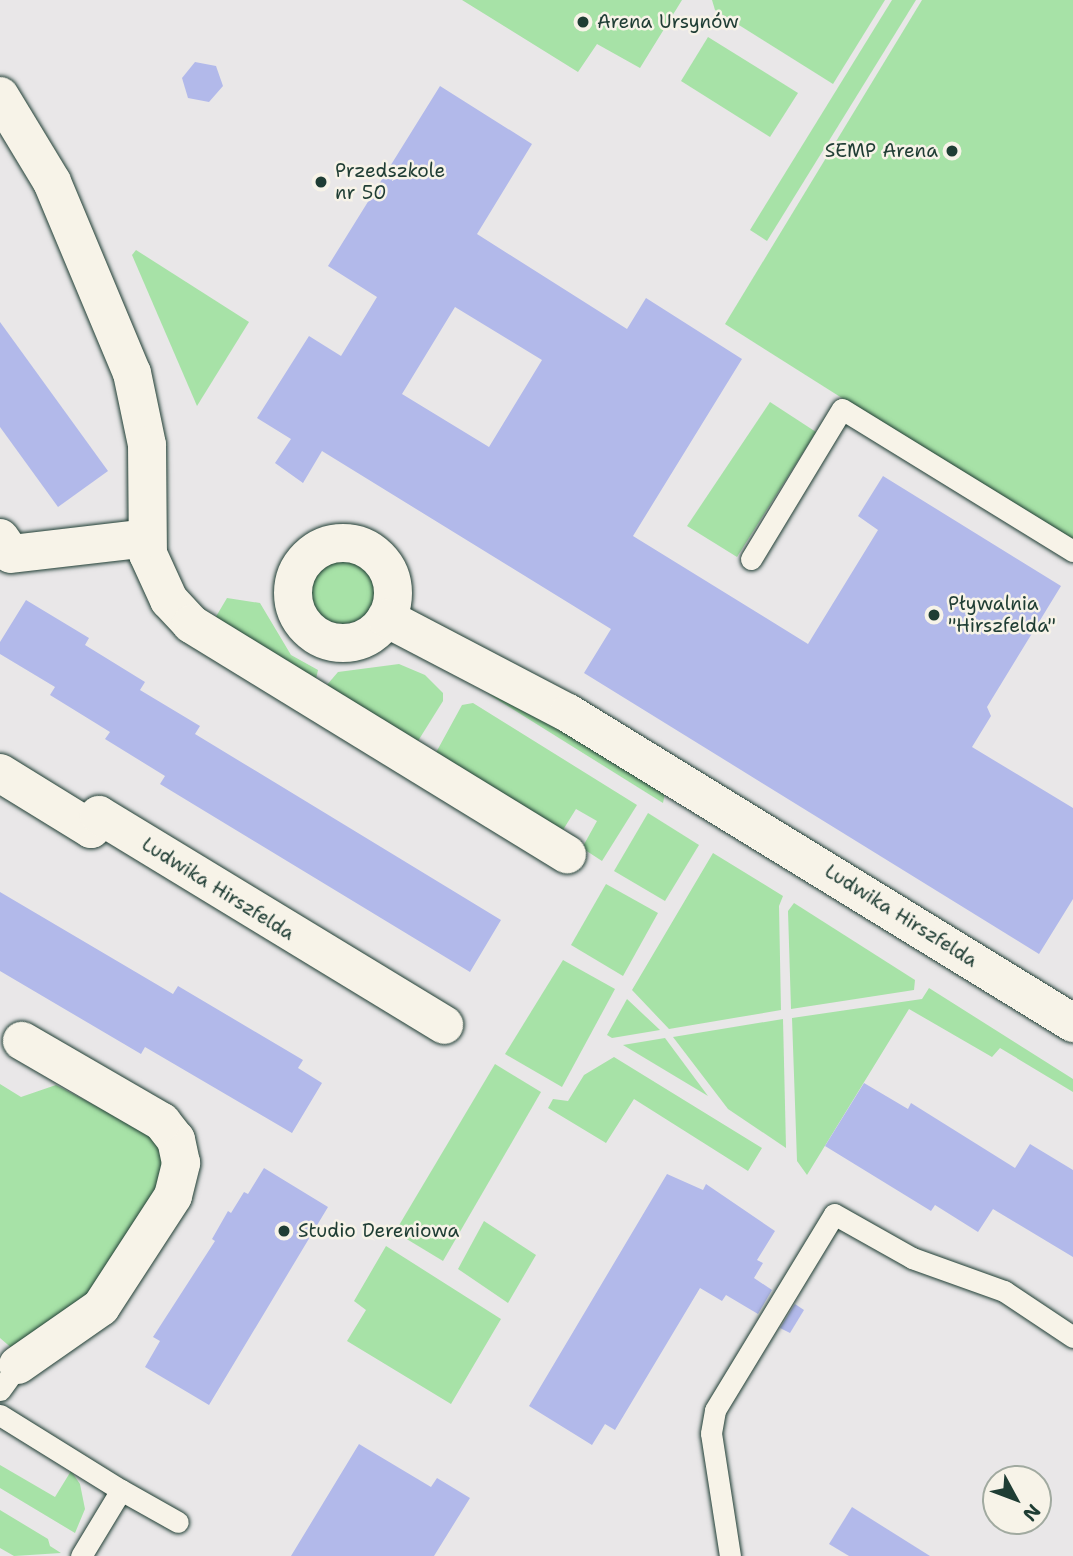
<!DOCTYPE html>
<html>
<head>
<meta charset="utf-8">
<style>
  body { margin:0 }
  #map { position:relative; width:1073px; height:1556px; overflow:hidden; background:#e9e7e8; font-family:"Shantell Sans",sans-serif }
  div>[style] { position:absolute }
  .green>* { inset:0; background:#a7e2a7 }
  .round { border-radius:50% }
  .building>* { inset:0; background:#b2b9ea }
  .roads { filter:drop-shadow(0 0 2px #1f3d34) drop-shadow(0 0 2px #1f3d34) }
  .lane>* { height:21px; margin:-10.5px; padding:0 10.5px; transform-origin:10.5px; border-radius:10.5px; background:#f7f3e8 }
  .street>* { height:38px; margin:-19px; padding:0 19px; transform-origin:19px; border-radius:19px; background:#f7f3e8 }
  .street>.ring { margin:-19px; padding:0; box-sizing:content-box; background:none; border:38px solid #f7f3e8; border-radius:50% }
  .dots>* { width:19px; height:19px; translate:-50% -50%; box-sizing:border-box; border:4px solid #f7f3e8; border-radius:50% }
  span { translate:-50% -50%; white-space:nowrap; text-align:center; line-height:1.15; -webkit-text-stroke:5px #f7f3e8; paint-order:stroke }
  .poi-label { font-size:19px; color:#1f3d34 }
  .left { translate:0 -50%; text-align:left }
  .right { translate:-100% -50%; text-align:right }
  .street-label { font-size:19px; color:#1f3d34 }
  .north { position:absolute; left:982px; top:1465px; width:70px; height:70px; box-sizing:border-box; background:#f7f3e8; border:2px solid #a1aaa0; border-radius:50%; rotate:131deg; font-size:19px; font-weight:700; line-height:28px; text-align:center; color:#1f3d34 }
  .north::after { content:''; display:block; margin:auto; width:24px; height:32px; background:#1f3d34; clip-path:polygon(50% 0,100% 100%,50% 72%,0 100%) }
</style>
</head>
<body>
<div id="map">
  <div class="green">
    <div style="clip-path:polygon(462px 0,682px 0,640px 68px,597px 44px,578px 72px)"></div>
    <div style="clip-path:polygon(712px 0,885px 0,833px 84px,715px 10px)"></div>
    <div style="clip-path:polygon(892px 0,916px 0,767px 241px,750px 230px)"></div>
    <div style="clip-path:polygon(922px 0,1073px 0,1073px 544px,725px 324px)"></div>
    <div style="clip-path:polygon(708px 37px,798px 93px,770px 137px,681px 81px)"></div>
    <div style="clip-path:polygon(136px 250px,249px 322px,197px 406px,132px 255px)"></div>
    <div style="clip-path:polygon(770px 402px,816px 432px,737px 557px,687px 526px)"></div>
    <div class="round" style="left:311px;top:560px;width:64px;height:64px"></div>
    <div style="clip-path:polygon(227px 598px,260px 603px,291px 655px,318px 670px,316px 679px,211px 625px)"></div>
    <div style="clip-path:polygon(399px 664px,425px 675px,443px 693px,443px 701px,418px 741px,326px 686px,338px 672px)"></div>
    <div style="clip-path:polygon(487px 693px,568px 729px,665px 793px,663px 803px)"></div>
    <div style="clip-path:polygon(473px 703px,637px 805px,602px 861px,582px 848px,597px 821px,576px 809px,558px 838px,433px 758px,462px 705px)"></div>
    <div style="clip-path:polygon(648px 813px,699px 845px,665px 901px,614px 871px)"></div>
    <div style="clip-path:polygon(713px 853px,783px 896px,779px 906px,781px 1010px,669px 1029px,632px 990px)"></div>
    <div style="clip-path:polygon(606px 884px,658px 913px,623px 976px,571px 945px)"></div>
    <div style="clip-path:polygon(794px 903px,915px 980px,914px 990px,791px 1009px,788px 911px)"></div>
    <div style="clip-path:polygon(563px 960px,615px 989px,562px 1087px,505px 1054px)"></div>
    <div style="clip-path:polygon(929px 988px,1073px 1079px,1073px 1092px,1000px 1048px,992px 1057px,909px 1009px,807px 1175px,797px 1161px,792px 1018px,922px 999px)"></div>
    <div style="clip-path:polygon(627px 999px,660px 1030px,612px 1038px,607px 1035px)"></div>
    <div style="clip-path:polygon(783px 1019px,786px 1148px,728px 1109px,673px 1037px)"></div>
    <div style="clip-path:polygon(665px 1038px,708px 1096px,623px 1045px)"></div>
    <div style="clip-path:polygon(614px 1057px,762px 1148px,748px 1171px,634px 1099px,606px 1143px,548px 1108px,553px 1099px,568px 1101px,584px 1075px)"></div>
    <div style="clip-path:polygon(495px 1064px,541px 1092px,443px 1261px,395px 1232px)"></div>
    <div style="clip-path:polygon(0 1084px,21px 1097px,56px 1085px,155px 1137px,163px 1158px,163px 1183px,92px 1302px,14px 1350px,0 1338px)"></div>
    <div style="clip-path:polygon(484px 1221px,536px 1255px,508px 1303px,458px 1269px)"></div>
    <div style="clip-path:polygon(386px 1246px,501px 1319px,451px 1404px,347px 1341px,366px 1310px,354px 1301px)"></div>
    <div style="clip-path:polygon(0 1465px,55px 1497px,71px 1471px,80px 1484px,85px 1509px,75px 1533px,0 1488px)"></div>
    <div style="clip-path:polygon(0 1510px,48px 1539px,50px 1546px,61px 1553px,14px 1556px,0 1548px)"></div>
  </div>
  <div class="building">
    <div style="clip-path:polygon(195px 62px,216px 66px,223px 86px,209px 102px,188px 98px,182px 78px)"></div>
    <div style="clip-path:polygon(evenodd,440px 86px,532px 144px,477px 234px,627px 329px,646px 298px,742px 359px,633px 536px,808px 644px,878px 530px,858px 516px,883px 476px,1061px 586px,987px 707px,991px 716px,972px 747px,1073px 808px,1073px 899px,1039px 954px,584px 673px,611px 629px,322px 451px,303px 483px,275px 463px,291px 439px,257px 418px,309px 336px,341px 356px,377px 297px,328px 266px,440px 86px,455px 307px,542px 360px,489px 447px,402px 394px,455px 307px)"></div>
    <div style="clip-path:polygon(0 322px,108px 471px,58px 507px,0 427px)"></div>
    <div style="clip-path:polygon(26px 600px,89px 638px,85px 645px,145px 682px,140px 690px,200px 726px,195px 734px,501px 920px,470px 972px,160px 784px,165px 776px,105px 739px,110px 732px,50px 695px,55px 687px,0 654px,0 642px)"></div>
    <div style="clip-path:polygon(0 892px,173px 994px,178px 986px,303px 1060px,298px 1068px,322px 1083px,292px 1133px,145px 1047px,141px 1054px,0 971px)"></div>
    <div style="clip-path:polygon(864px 1083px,908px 1109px,911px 1103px,1015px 1168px,1030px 1144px,1073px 1170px,1073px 1257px,993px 1209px,978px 1232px,935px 1205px,931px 1211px,825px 1146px)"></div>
    <div style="clip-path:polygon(264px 1168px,328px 1207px,209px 1405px,145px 1367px,160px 1341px,153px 1337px,215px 1241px,212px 1239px,228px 1211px,231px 1213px,244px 1192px,248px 1194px)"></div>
    <div style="clip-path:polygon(667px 1174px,703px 1190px,706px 1184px,775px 1231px,757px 1260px,763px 1263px,754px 1278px,772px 1290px,758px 1314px,726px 1295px,722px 1301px,700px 1288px,615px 1430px,605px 1424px,592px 1445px,529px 1406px)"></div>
    <div style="clip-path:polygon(795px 1304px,804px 1310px,790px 1333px,780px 1328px)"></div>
    <div style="clip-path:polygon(359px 1444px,431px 1487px,437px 1478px,470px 1498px,434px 1556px,291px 1556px)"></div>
    <div style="clip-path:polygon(852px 1507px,930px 1556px,849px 1556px,829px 1544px)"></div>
  </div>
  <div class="roads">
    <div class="lane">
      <div style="left:751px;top:559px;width:175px;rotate:-58.8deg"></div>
      <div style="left:842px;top:409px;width:271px;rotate:31.6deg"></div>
      <div style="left:0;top:1390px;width:31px;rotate:-54deg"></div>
      <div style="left:0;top:1415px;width:142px;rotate:31.8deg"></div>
      <div style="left:121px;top:1490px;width:77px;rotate:121.2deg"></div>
      <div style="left:121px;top:1490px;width:65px;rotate:29.3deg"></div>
      <div style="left:730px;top:1556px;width:124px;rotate:-98.8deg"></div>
      <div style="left:711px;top:1433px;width:23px;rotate:-80deg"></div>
      <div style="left:715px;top:1410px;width:229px;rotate:-58.7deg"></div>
      <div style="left:834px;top:1214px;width:90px;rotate:29.4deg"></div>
      <div style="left:912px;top:1258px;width:98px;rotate:19.7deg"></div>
      <div style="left:1004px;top:1291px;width:83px;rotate:33.7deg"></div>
    </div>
    <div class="street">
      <div style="left:0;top:96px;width:100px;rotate:58.8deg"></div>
      <div style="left:52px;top:182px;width:207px;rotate:67.3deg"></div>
      <div style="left:132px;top:373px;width:74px;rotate:78.2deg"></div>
      <div style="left:147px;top:445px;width:109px;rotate:89.5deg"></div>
      <div style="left:148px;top:554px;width:51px;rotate:65.5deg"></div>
      <div style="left:169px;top:600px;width:33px;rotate:47deg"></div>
      <div style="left:191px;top:624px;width:441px;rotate:31.5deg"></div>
      <div style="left:0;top:538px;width:19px;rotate:55deg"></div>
      <div style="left:11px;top:554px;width:137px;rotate:-6.7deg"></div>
      <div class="ring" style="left:293px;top:543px;width:62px;height:62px"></div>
      <div style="left:386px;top:618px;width:205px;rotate:27.6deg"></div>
      <div style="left:568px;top:713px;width:593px;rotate:31.54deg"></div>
      <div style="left:0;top:773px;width:107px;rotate:31.6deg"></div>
      <div style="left:91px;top:829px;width:16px;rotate:-60deg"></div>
      <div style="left:99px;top:815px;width:404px;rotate:31.3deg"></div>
      <div style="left:18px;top:1365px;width:101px;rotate:-34.9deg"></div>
      <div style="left:101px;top:1307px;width:132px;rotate:-57deg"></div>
      <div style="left:173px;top:1196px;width:34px;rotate:-76deg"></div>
      <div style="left:181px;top:1163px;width:24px;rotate:-102deg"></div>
      <div style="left:176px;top:1140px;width:23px;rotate:-128deg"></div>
      <div style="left:162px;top:1122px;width:162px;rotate:-149.9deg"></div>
    </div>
  </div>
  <div class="dots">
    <div style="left:583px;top:22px;background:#1f3d34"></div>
    <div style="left:952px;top:151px;background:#1f3d34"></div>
    <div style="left:321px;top:182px;background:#1f3d34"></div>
    <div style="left:934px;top:615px;background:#1f3d34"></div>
    <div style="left:284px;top:1231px;background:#1f3d34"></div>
  </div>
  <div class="poi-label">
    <span class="left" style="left:597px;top:22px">Arena Ursynów</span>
    <span class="right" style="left:938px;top:151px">SEMP Arena</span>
    <span class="left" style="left:335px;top:182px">Przedszkole<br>nr 50</span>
    <span class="left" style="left:948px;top:615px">Pływalnia<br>"Hirszfelda"</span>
    <span class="left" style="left:298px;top:1231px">Studio Dereniowa</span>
  </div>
  <div class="street-label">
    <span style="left:218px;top:889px;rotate:32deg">Ludwika Hirszfelda</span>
    <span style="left:901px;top:916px;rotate:32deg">Ludwika Hirszfelda</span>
  </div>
  <div class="north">N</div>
</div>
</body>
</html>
